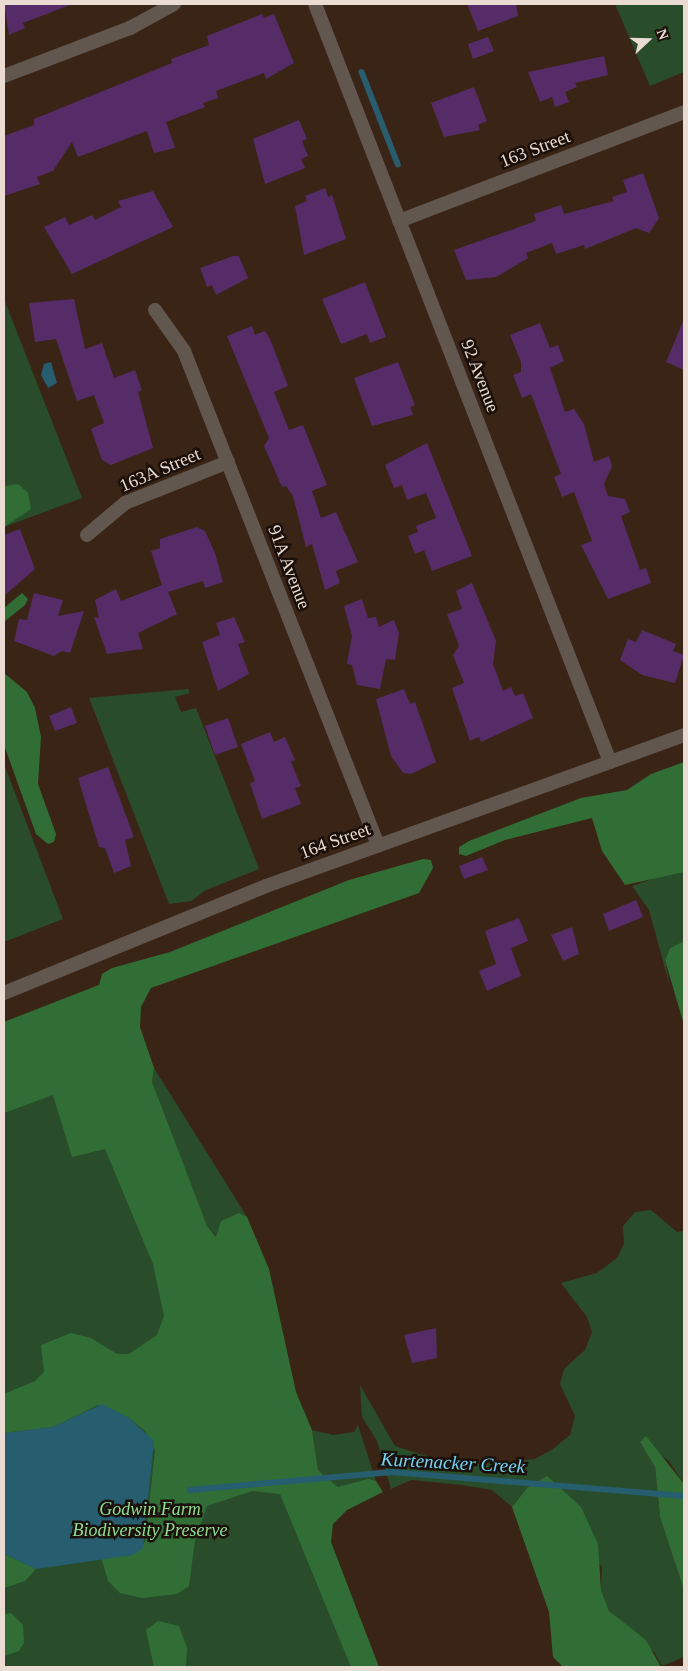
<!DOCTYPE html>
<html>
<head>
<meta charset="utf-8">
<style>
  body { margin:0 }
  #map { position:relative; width:688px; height:1671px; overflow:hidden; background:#3a2415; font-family:Georgia,serif }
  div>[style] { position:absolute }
  .green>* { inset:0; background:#294d2b }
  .forest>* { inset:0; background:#316e36 }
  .water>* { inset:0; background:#265d6f }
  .stream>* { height:5.5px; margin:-2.75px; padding:0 2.75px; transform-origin:2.75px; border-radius:2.75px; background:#265d6f }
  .building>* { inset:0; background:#552c68 }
  .minor>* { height:14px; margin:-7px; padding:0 7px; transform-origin:7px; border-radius:7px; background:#61574f }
  .tertiary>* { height:14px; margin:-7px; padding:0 7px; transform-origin:7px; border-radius:7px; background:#61574f }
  span { translate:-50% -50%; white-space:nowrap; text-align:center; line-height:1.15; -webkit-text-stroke:5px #1a1009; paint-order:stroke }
  .street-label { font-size:18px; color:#ebdcd3 }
  .park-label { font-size:18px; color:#8be090; font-style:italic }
  .water-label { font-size:19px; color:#6bd6fa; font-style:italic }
  .frame { position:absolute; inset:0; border:5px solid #ebdcd3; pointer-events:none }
  .north { position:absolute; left:623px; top:15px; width:50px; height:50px; -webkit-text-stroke:4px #1a1009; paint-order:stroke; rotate:69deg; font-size:14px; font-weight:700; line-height:20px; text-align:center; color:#ebdcd3 }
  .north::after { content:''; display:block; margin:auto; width:18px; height:22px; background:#ebdcd3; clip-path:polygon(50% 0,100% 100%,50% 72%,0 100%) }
</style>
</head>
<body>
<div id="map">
  <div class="green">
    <div style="clip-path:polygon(615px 4px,684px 4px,684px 72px,650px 86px)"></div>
    <div style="clip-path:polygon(4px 299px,82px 498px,4px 527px)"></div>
    <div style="clip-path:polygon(188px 689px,190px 693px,175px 697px,181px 712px,196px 708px,259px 869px,206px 890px,191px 901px,169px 904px,89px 698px)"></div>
    <div style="clip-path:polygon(4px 764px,63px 919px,4px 942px)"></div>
    <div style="clip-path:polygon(673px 872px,684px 872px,684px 941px,670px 948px,665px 960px,670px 987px,649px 910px,632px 886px)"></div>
    <div style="clip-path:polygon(99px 985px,366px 1667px,4px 1667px,4px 1022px)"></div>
    <div style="clip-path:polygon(154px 1068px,247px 1217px,239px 1213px,221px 1221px,217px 1237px,207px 1226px,163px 1116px,152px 1082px)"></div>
    <div style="clip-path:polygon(651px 1210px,677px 1232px,684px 1231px,684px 1484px,669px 1461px,640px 1442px,655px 1467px,660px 1517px,684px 1590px,684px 1657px,662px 1666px,655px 1653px,609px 1611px,601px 1590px,602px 1567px,527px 1488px,512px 1507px,492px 1490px,462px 1485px,411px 1480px,391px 1489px,377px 1441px,362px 1417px,360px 1385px,395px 1446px,436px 1459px,481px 1464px,535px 1459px,553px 1449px,570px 1435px,575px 1416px,560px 1384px,564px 1369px,585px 1350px,592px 1332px,587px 1317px,561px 1283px,597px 1273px,617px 1258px,624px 1244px,623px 1226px,635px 1212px)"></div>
    <div style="clip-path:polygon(358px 1425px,376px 1481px,338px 1487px,318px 1470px,312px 1430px,333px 1435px,354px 1432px)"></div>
  </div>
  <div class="forest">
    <div style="clip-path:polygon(18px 484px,28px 493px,31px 509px,4px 527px,4px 486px)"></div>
    <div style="clip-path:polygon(22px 593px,28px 599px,25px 605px,4px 622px,4px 608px)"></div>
    <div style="clip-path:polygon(4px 673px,27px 692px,35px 708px,41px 737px,38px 784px,56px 834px,54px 842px,48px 844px,36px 834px,4px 745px)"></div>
    <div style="clip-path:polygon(684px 762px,684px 872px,625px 885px,602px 851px,592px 818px,505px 840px,466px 856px,459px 854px,459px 847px,469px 841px,581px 798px,627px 790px,651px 774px)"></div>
    <div style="clip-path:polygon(423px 859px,431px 860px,433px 868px,419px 893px,151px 988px,141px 1007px,140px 1027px,154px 1068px,152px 1082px,207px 1226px,216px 1237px,221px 1221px,239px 1213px,247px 1217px,269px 1269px,296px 1392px,312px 1430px,318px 1470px,338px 1487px,368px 1479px,376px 1481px,383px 1492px,347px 1510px,333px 1524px,331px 1542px,379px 1667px,351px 1667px,280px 1494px,252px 1491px,207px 1506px,195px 1540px,189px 1586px,177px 1594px,142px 1598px,120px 1593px,108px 1581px,101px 1557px,133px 1555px,145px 1542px,155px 1450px,145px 1431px,129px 1418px,98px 1405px,53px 1427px,4px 1433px,4px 1394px,35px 1381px,44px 1372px,41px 1345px,71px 1333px,91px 1338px,117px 1354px,129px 1354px,157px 1335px,164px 1316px,153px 1264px,105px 1149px,72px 1157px,53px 1095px,4px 1113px,4px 1022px,99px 985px,102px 974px,112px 968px,170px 952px,349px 880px)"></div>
    <div style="clip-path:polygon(684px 941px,684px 1025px,665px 960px,670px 948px)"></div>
    <div style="clip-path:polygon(646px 1436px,684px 1484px,684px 1590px,660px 1517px,655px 1467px,640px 1442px)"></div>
    <div style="clip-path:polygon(547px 1476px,581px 1507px,598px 1544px,601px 1590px,609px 1611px,646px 1640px,661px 1667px,563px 1667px,553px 1657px,549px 1612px,512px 1507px,527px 1488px)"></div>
    <div style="clip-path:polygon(4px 1554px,36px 1569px,25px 1581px,4px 1588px)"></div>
    <div style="clip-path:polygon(11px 1613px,23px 1625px,24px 1643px,19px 1651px,4px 1656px,4px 1614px)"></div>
    <div style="clip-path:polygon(158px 1621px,179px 1626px,187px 1648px,186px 1667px,154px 1667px,146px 1630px)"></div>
  </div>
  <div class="water">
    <div style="clip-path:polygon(51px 362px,57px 383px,48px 388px,41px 375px,44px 364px)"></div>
    <div style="clip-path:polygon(102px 1404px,129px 1418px,154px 1441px,143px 1548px,133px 1555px,36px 1569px,4px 1554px,4px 1433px,53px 1427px)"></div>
  </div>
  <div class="stream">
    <div style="left:362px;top:72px;width:99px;rotate:68.6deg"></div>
    <div style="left:190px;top:1490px;width:203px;rotate:-5.1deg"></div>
    <div style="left:392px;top:1472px;width:293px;rotate:4.7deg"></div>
  </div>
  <div class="building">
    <div style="clip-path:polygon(4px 4px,70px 4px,70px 5px,23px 23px,25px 28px,9px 35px)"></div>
    <div style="clip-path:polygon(467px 4px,516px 4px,518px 16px,478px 31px)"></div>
    <div style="clip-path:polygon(262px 14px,264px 18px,274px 14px,294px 63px,266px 79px,264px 73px,216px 91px,218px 98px,203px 103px,205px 107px,166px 122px,175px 148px,154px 153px,147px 131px,78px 157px,72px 142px,53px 171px,37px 177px,40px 184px,4px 196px,4px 136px,34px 125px,34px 119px,172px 63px,171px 59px,209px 45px,207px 36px)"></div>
    <div style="clip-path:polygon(488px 37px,494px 51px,473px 59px,468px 44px)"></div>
    <div style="clip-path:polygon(604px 56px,608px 75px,575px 83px,577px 87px,565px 92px,569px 102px,555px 107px,552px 97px,540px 102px,528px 72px)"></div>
    <div style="clip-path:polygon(474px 87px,487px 121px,478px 125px,480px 130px,444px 137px,431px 103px)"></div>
    <div style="clip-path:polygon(299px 120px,307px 139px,302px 141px,308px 156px,301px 159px,305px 168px,265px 184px,253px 139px)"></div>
    <div style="clip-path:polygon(643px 173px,659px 218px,649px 233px,636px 228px,585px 249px,584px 245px,556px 254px,552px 243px,526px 253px,528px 258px,496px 277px,466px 280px,454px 250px,536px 221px,534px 214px,561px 205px,564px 214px,614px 201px,612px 197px,627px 192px,623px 180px)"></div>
    <div style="clip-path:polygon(325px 188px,328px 197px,332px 195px,346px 239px,304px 255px,295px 206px,307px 201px,305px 196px)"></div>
    <div style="clip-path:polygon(153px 191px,173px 227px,72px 274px,44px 227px,65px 217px,69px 225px,92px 215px,95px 220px,121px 207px,118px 201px)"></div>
    <div style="clip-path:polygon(233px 256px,239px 256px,248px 278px,216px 295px,212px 285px,207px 287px,200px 268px)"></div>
    <div style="clip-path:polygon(365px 282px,386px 337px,370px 343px,367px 334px,341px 344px,322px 299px)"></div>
    <div style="clip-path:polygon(74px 299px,85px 349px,102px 343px,114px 378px,135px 370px,142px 390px,138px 392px,153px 448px,111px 465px,102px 460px,91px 429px,104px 423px,94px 395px,77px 401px,56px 339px,35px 342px,29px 303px)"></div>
    <div style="clip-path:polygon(684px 319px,684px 370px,666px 362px)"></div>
    <div style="clip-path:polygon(540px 323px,550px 348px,558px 345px,564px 361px,550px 368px,565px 412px,574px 409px,584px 424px,594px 462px,609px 456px,612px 466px,604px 484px,608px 496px,625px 499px,630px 512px,621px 516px,640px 570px,646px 568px,651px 583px,608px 599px,581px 545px,592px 541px,574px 492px,562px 497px,554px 477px,561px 474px,531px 394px,522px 398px,513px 375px,521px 372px,521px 362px,510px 335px)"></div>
    <div style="clip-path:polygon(252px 326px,255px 335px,265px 331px,270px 339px,288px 386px,274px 392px,289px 430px,303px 425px,327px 485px,312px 491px,321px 518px,336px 512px,358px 562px,336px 571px,340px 583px,325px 590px,312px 544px,306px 547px,293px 496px,286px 486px,282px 487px,264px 446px,269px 438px,227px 336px)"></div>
    <div style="clip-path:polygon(398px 362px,415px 405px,410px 407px,413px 415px,372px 426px,354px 378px)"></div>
    <div style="clip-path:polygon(427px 443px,472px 556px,432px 571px,424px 550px,415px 554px,408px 536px,418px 532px,416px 526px,436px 518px,426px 493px,407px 500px,402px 485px,394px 488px,385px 465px)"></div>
    <div style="clip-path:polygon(197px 527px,205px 531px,215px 553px,223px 582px,205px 588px,203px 581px,168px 592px,177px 614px,138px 633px,143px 649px,107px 654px,94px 617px,99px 618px,95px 600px,116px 589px,121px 601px,162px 585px,151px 551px,160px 548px,160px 539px)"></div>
    <div style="clip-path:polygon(20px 529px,35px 569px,4px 596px,4px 535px)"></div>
    <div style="clip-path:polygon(472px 583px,496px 641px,493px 664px,503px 691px,511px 687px,515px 696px,523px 693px,533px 718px,481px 742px,479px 737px,470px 741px,452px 688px,464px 683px,453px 655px,459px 646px,447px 614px,462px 609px,456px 591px)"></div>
    <div style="clip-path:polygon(34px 593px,63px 600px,58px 616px,84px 611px,70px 653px,62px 651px,54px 656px,14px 641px,19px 619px,27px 620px)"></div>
    <div style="clip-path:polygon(362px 599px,368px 618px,376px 617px,379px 627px,394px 620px,399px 633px,395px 660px,386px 659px,380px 689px,357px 685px,352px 665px,347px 664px,352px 636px,344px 606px)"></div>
    <div style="clip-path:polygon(234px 617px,245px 642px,238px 644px,249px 674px,218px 691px,202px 642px,220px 635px,216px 623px)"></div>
    <div style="clip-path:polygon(642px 630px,676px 644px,673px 651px,684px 655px,675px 683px,642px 675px,620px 660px,628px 639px,636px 642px)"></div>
    <div style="clip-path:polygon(404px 689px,410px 704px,415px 702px,436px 762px,411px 774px,403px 773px,391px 756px,376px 699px)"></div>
    <div style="clip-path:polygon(71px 707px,77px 723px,55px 731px,49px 716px)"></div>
    <div style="clip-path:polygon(228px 718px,238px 747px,215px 755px,205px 726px)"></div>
    <div style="clip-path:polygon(270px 732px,274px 742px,285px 737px,295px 760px,291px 762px,301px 786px,295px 788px,301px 804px,262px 819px,250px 783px,255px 781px,241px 744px)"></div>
    <div style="clip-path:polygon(108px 767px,134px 837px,125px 840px,131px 866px,114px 873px,105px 848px,99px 847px,78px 778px)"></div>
    <div style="clip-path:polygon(482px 857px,488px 870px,464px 879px,459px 866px)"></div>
    <div style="clip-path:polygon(636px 900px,643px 917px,609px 931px,603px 914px)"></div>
    <div style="clip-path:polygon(519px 918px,528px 941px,511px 948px,521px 976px,487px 991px,479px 971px,496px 964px,485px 931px)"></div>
    <div style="clip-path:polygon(572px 927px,579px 954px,563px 961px,551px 935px)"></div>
    <div style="clip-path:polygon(436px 1328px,437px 1358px,412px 1363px,404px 1335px)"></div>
  </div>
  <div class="minor">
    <div style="left:4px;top:76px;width:135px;rotate:-20.9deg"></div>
    <div style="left:130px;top:28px;width:50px;rotate:-28.6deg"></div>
    <div style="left:399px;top:221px;width:305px;rotate:-20.9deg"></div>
    <div style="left:155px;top:310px;width:50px;rotate:54.7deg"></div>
    <div style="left:184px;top:351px;width:531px;rotate:68.56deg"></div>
    <div style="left:87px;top:535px;width:50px;rotate:-40.1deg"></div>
    <div style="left:125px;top:503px;width:111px;rotate:-21.7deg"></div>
    <div style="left:4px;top:993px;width:283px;rotate:-22.2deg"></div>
    <div style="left:266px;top:886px;width:366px;rotate:-19.8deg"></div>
  </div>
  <div class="tertiary">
    <div style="left:315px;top:4px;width:813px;rotate:68.73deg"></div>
    <div style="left:610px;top:762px;width:79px;rotate:-20deg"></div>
  </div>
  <div class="street-label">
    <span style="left:535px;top:149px;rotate:-21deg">163 Street</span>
    <span style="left:480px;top:376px;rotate:69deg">92 Avenue</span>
    <span style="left:160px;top:470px;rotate:-23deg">163A Street</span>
    <span style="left:289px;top:567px;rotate:69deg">91A Avenue</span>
    <span style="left:335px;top:841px;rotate:-20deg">164 Street</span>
  </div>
  <div class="park-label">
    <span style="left:150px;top:1520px">Godwin Farm<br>Biodiversity Preserve</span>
  </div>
  <div class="water-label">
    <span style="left:453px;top:1463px;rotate:3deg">Kurtenacker Creek</span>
  </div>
  <div class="frame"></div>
  <div class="north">N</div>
</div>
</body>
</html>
